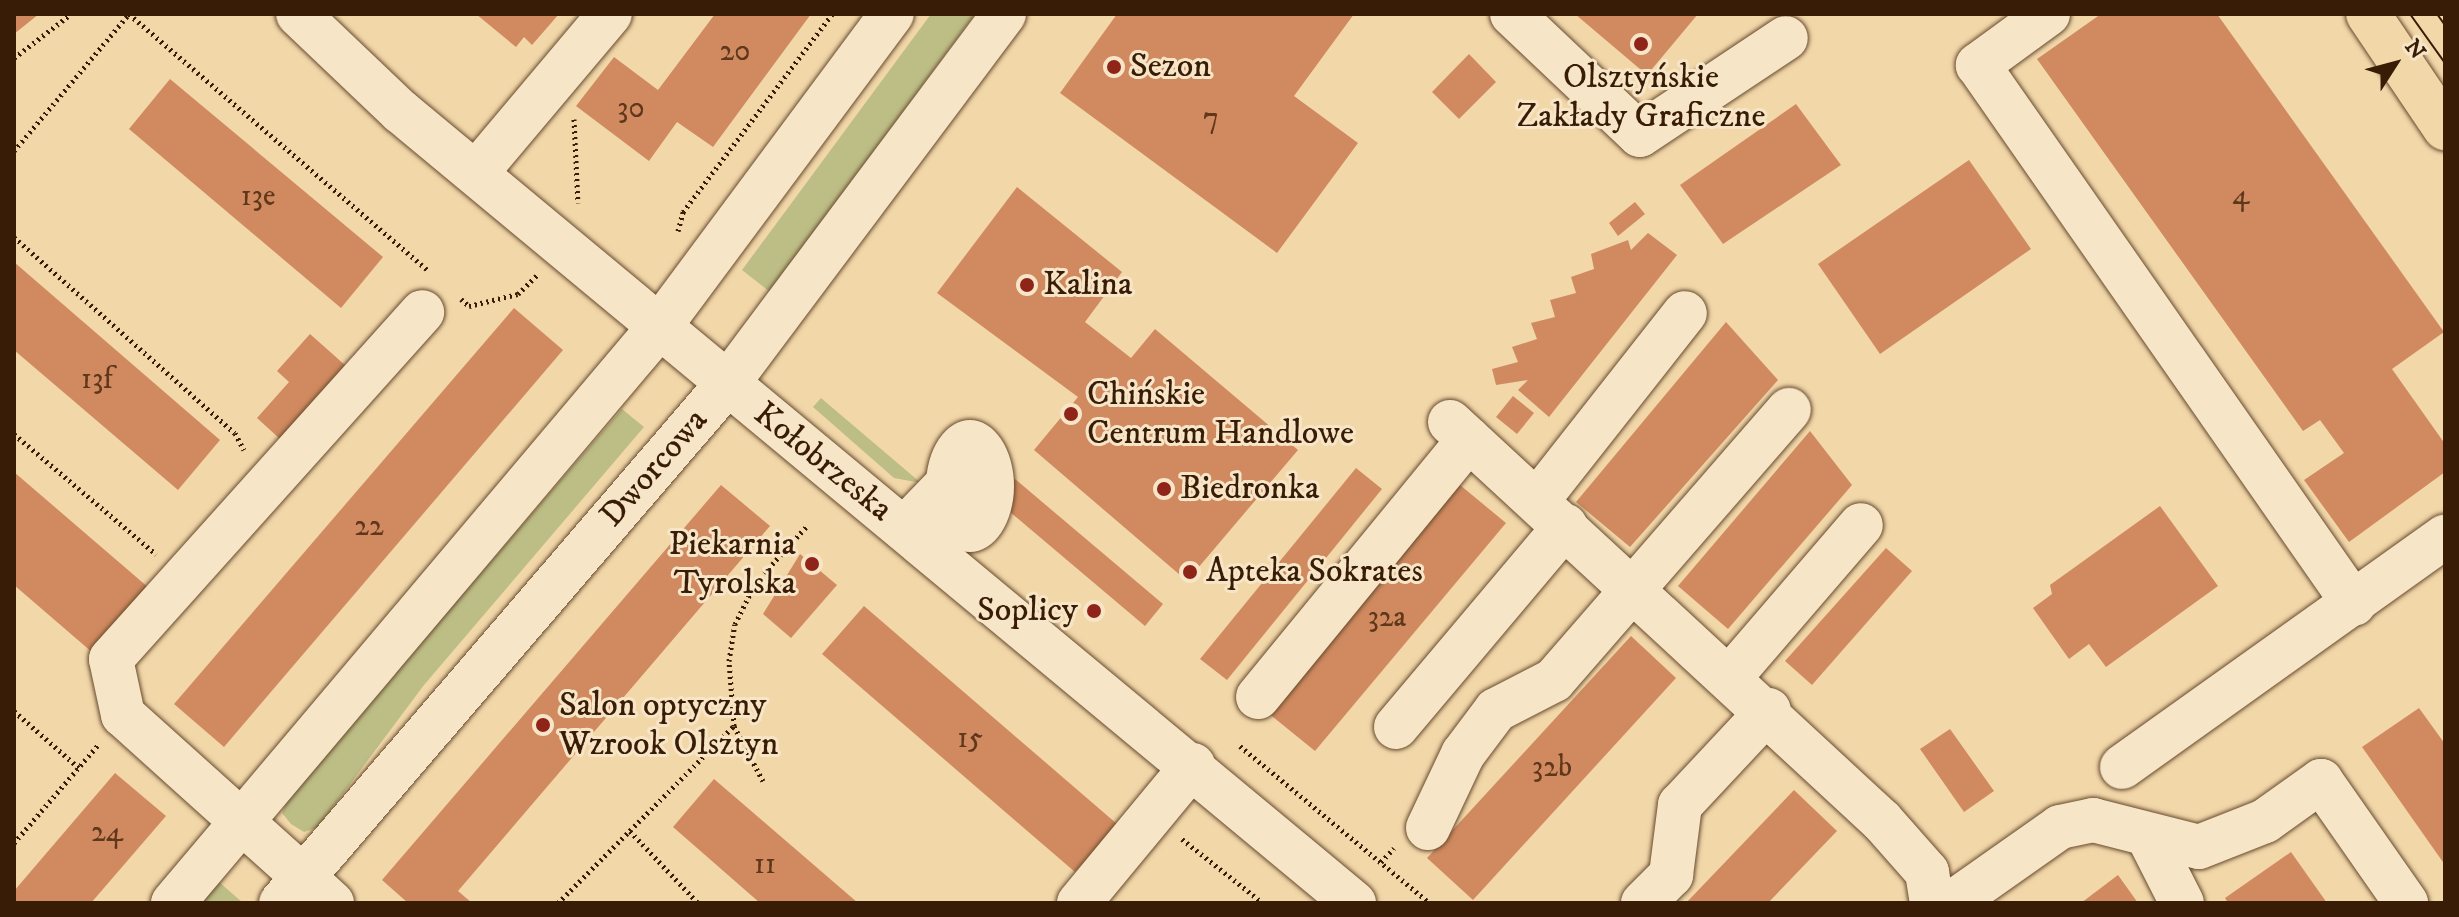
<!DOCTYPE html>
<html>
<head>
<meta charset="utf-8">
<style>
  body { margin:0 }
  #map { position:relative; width:2459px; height:917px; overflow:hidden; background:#f2d7a9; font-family:"IM FELL DW Pica",serif }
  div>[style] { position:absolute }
  .green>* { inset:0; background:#bdbe86 }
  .building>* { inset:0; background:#d18a60 }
  .path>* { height:5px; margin-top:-2.5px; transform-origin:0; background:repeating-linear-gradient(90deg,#391c05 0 2px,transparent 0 6px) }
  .roads { filter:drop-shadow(0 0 2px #674b2e) drop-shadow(0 0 2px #674b2e) }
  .minor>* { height:44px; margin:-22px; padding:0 22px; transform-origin:22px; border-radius:22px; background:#f7e5c7 }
  .minor>.ring { margin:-22px; padding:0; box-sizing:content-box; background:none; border:44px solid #f7e5c7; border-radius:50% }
  .major>* { height:44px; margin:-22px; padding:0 22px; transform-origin:22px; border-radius:22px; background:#f2d7a9 }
  .tram>* { height:2px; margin:-1px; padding:0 1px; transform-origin:1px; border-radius:1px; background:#391c05 }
  .dots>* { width:22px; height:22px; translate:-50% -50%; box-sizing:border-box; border:4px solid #f7e5c7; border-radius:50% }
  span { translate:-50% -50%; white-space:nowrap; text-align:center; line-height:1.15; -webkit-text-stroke:6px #f7e5c7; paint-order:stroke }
  .number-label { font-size:30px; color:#5f381c }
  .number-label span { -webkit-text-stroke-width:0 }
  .poi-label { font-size:34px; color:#391c05 }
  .left { translate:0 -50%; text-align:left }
  .right { translate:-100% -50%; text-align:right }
  .street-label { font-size:34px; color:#391c05 }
  .frame { position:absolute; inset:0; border:16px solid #391c05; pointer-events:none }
  .north { position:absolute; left:2355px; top:24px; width:80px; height:80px; -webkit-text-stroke:6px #f7e5c7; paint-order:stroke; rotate:54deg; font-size:22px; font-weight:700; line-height:32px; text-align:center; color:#391c05 }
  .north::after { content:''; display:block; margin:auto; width:28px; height:36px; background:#391c05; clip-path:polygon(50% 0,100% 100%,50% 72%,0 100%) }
</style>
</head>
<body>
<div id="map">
  <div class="green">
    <div style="clip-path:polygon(931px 14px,975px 14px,770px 292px,742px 270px)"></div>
    <div style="clip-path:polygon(821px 398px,921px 483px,894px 478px,813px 407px)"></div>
    <div style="clip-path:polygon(622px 409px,644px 427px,424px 685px,318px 827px,304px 832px,291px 824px,282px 813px,290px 794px)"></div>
    <div style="clip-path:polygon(218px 881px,243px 903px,199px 903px)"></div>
  </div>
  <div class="building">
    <div style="clip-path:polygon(14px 14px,39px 14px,14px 34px)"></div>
    <div style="clip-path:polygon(476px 14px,559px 14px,532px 45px,524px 37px,516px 47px)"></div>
    <div style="clip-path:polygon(715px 14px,811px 14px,713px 147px,677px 122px,649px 161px,576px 106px,614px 57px,658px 90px)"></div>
    <div style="clip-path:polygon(1117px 14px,1354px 14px,1294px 96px,1358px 143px,1277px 253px,1060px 93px)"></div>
    <div style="clip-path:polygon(1575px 14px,1698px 14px,1647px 75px)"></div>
    <div style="clip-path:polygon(2101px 14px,2217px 14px,2444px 332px,2392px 369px,2445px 444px,2445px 472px,2349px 542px,2304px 480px,2344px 453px,2320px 420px,2303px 431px,2037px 59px)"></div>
    <div style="clip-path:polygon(1469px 54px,1496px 82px,1459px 119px,1432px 92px)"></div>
    <div style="clip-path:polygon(170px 79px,383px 257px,341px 308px,129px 129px)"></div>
    <div style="clip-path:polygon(1796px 104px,1841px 165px,1723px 244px,1680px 185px)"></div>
    <div style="clip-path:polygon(1969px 160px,2031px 249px,1880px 354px,1818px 264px)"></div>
    <div style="clip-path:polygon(1017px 187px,1122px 272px,1085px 322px,1131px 358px,1155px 329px,1298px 450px,1187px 581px,1034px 450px,1078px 397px,937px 293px)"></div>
    <div style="clip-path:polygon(1635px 202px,1645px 214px,1618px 236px,1609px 223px)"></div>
    <div style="clip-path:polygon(1648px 233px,1677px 255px,1549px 417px,1518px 390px,1528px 380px,1496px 385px,1492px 369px,1518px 362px,1512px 347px,1537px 339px,1531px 323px,1555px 317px,1550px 300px,1576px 293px,1571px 277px,1594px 269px,1591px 254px,1628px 240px,1631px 250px)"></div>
    <div style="clip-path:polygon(14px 262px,220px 440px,178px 490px,14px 350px)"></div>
    <div style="clip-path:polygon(514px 308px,563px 350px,224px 747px,174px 704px)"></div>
    <div style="clip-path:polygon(1726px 322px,1778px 380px,1630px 547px,1576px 502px)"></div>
    <div style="clip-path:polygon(310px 334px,346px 366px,280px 439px,257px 418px,289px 382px,277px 371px)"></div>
    <div style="clip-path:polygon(1513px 396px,1534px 413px,1517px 434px,1496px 417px)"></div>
    <div style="clip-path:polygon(1810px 431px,1852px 485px,1728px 629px,1678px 586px)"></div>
    <div style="clip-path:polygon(1356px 468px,1382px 489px,1227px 680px,1200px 659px)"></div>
    <div style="clip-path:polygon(14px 472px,149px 588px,93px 653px,14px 585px)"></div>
    <div style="clip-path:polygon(1015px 479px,1163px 604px,1145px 626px,990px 495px)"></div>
    <div style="clip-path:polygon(721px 485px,770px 526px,458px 891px,472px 903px,408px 903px,382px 880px)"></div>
    <div style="clip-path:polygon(1460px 485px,1506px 523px,1315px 751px,1268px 713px)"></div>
    <div style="clip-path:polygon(2160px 506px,2218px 586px,2106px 667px,2089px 644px,2069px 659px,2033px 608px,2052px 594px,2050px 585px)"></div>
    <div style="clip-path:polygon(1886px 548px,1912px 571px,1812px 685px,1785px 661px)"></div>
    <div style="clip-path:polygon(800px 554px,837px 585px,791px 638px,763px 614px)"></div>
    <div style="clip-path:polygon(864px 606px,1117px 824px,1075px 872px,822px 654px)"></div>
    <div style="clip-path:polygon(1631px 636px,1676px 678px,1473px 900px,1427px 858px)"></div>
    <div style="clip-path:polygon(2419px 708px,2445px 744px,2445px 865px,2362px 747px)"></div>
    <div style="clip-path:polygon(1950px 729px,1994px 791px,1964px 812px,1920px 749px)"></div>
    <div style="clip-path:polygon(115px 773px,166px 816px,91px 903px,14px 903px,14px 891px)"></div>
    <div style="clip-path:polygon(714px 779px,858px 903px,760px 903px,673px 827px)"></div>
    <div style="clip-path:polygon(1794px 790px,1837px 831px,1768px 903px,1686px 903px)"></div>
    <div style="clip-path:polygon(2291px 852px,2327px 903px,2228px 903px,2225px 898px)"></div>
    <div style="clip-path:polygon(2118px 875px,2138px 903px,2081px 903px)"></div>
  </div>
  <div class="path">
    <div style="left:129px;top:14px;width:395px;rotate:40.6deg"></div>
    <div style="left:14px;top:58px;width:72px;rotate:-37.7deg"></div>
    <div style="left:574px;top:119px;width:84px;rotate:87.3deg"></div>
    <div style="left:14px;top:151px;width:179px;rotate:-50deg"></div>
    <div style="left:678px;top:231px;width:20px;rotate:-75deg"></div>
    <div style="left:683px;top:212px;width:248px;rotate:-53deg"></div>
    <div style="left:14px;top:237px;width:295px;rotate:41.6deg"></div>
    <div style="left:235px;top:433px;width:19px;rotate:62deg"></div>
    <div style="left:461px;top:299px;width:11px;rotate:41deg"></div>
    <div style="left:469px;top:306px;width:50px;rotate:-13.8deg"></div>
    <div style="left:518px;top:294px;width:27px;rotate:-45deg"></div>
    <div style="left:14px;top:434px;width:186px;rotate:40.2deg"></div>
    <div style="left:14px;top:711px;width:86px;rotate:41.2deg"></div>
    <div style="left:1240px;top:746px;width:246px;rotate:39.6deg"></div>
    <div style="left:763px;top:781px;width:62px;rotate:-117.8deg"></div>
    <div style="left:734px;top:726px;width:65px;rotate:-94.4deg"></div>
    <div style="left:729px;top:661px;width:37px;rotate:-81deg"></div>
    <div style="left:735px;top:624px;width:47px;rotate:-63.4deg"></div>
    <div style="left:756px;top:582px;width:76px;rotate:-47.7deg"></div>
    <div style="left:630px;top:831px;width:99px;rotate:46.6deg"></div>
    <div style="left:1182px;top:839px;width:103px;rotate:38.3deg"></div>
    <div style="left:14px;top:843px;width:130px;rotate:-49.4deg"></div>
    <div style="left:1381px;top:862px;width:19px;rotate:-47deg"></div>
    <div style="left:558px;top:903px;width:250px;rotate:-45.2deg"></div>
  </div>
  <div class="roads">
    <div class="minor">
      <div style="left:298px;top:14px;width:141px;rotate:43.6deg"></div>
      <div style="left:400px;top:111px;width:1240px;rotate:39.7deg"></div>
      <div style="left:1512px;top:14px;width:176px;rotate:43.4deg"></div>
      <div style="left:1640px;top:135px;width:175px;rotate:-33.6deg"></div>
      <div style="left:2048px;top:14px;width:87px;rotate:143.9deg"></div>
      <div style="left:1978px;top:65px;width:657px;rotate:55.1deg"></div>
      <div style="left:476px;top:173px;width:208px;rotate:-49.9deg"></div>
      <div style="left:1450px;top:422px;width:588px;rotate:42.73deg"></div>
      <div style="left:1882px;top:821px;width:68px;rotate:48.6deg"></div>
      <div style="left:1927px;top:872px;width:31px;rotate:81deg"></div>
      <div class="ring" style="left:948px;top:442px;width:-6px;height:-6px"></div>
      <div style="left:1537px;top:501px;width:239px;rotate:-51.8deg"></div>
      <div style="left:904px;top:529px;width:74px;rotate:-46.1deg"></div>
      <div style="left:1731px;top:676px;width:199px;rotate:-49.3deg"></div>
      <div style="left:1258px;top:697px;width:333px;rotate:-50.7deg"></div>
      <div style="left:1396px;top:727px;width:263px;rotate:-49.9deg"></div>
      <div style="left:2122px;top:767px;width:397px;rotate:-35.5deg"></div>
      <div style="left:1428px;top:828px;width:82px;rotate:-64.7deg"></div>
      <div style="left:1463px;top:754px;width:55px;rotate:-53.1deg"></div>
      <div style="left:1496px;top:710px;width:65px;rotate:-27.3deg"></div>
      <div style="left:1554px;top:680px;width:358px;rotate:-49deg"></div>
      <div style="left:2148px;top:836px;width:75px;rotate:63.1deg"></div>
      <div style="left:173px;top:903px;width:755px;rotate:-49.83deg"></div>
      <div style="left:660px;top:326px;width:389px;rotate:-53.4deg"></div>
      <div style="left:281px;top:903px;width:686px;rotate:-49.32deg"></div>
      <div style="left:728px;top:383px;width:461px;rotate:-53.2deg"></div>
      <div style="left:332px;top:903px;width:281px;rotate:-138deg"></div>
      <div style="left:123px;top:715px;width:57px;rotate:-102.1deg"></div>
      <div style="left:111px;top:659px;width:466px;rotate:-48.1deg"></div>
      <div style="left:1079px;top:903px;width:179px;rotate:-50.4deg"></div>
      <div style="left:1643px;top:903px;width:40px;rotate:-45deg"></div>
      <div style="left:1671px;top:875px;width:71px;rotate:-82.7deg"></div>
      <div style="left:1680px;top:805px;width:130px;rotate:-46.9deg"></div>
      <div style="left:1952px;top:903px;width:132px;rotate:-35.1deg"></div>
      <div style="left:2060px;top:827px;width:34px;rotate:-12deg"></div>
      <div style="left:2093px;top:820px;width:109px;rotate:14.3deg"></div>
      <div style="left:2199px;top:847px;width:71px;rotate:-21.5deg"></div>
      <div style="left:2265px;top:821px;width:69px;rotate:-35.5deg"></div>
      <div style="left:2321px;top:781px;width:149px;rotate:55.1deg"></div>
    </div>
    <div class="major">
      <div style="left:2368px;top:14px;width:138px;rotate:56deg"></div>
    </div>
  </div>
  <div class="tram">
    <div style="left:2410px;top:14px;width:60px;rotate:54.5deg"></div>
    <div style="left:2437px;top:14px;width:14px;rotate:54deg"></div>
  </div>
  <div class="dots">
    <div style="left:1641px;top:44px;background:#8f2418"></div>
    <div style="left:1114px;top:67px;background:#8f2418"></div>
    <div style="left:1027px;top:285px;background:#8f2418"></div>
    <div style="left:1071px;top:414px;background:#8f2418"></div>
    <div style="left:1164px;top:489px;background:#8f2418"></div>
    <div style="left:812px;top:564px;background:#8f2418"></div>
    <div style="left:1190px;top:572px;background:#8f2418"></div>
    <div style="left:1094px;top:611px;background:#8f2418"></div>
    <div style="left:543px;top:725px;background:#8f2418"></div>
  </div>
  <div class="number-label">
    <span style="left:735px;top:52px">20</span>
    <span style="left:631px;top:109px">30</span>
    <span style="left:1211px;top:119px">7</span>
    <span style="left:2241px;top:196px">4</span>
    <span style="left:258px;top:197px">13e</span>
    <span style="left:97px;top:380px">13f</span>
    <span style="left:369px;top:527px">22</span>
    <span style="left:1387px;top:618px">32a</span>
    <span style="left:970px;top:739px">15</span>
    <span style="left:1552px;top:768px">32b</span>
    <span style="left:107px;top:833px">24</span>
    <span style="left:765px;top:865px">11</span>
  </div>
  <div class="poi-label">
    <span class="left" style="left:1130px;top:67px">Sezon</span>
    <span style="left:1641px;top:97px">Olsztyńskie<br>Zakłady Graficzne</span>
    <span class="left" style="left:1043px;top:285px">Kalina</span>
    <span class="left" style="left:1087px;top:414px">Chińskie<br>Centrum Handlowe</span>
    <span class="left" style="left:1180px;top:489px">Biedronka</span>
    <span class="right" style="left:796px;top:564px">Piekarnia<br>Tyrolska</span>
    <span class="left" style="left:1206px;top:572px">Apteka Sokrates</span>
    <span class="right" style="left:1078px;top:611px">Soplicy</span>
    <span class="left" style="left:559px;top:725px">Salon optyczny<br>Wzrook Olsztyn</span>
  </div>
  <div class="street-label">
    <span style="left:823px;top:462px;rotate:39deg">Kołobrzeska</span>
    <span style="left:654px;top:468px;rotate:-49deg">Dworcowa</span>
  </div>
  <div class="frame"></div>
  <div class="north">N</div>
</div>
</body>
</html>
